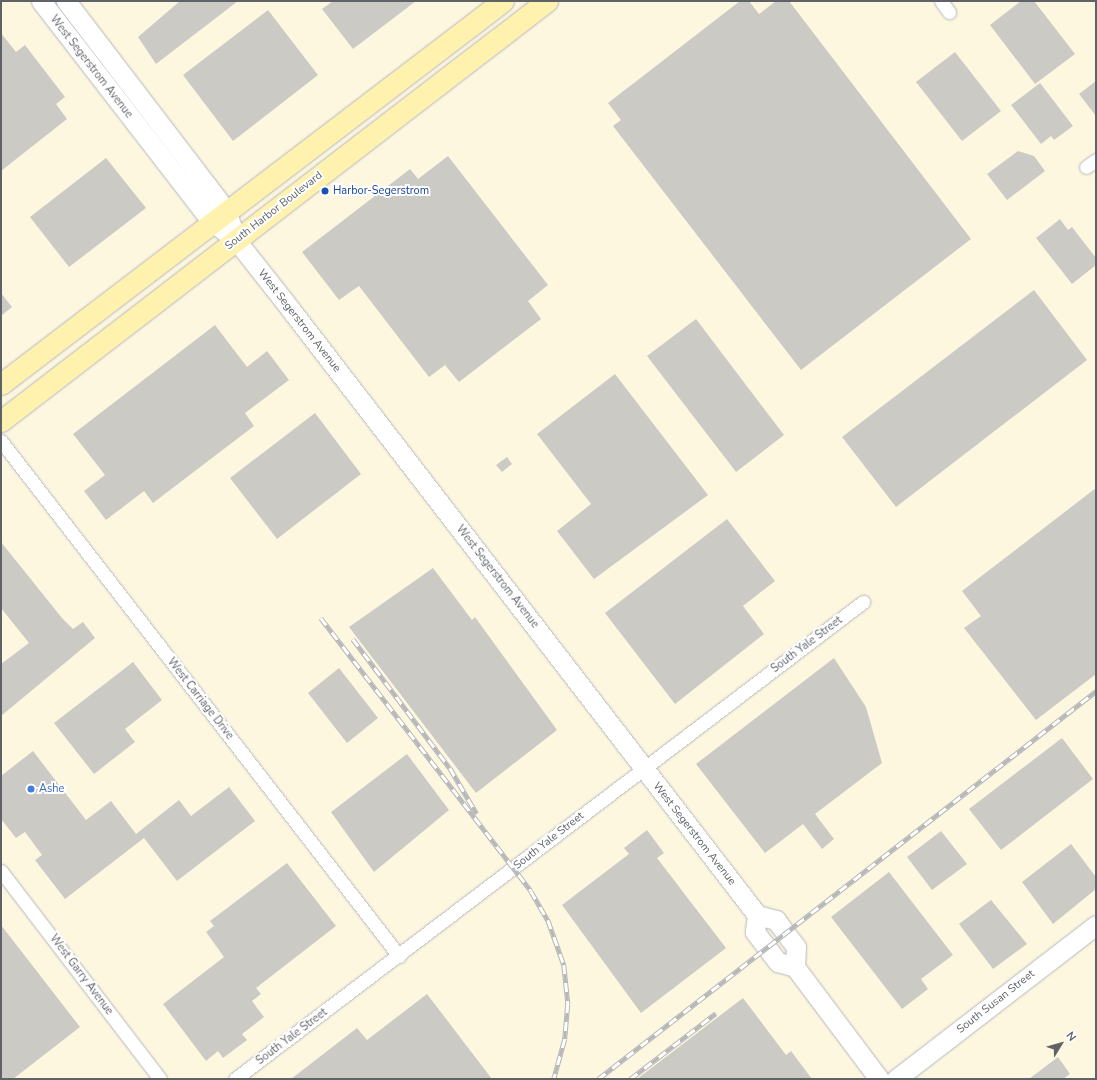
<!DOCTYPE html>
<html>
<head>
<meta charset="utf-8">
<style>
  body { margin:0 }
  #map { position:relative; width:1097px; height:1080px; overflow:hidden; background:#f1efe8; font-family:"Nunito Sans",sans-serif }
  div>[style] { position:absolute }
  .commercial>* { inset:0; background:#fef7e0 }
  .building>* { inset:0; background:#cccac5 }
  .roads { filter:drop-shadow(0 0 1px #b5b8bc) drop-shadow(0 0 1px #b5b8bc) }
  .street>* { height:13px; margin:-6.5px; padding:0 6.5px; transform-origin:6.5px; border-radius:6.5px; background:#fff }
  .secondary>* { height:19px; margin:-9.5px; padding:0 9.5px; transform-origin:9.5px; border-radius:9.5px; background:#fff }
  .primary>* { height:21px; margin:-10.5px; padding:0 10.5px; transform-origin:10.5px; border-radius:10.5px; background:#fff2af }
  .rail>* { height:4.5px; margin-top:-2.25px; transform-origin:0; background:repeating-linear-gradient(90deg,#fff 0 9px,#b6b7b8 0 18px); box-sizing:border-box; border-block:1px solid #b6b7b8 }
  .dots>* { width:11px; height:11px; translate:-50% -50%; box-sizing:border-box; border:2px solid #fff; border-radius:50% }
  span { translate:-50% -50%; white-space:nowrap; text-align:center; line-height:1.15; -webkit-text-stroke:4px #fff; paint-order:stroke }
  .street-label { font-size:11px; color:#5f6368 }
  .transit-label { font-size:11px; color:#164399 }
  .left { translate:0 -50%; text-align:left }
  .shop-label { font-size:11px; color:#366cbe }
  .frame { position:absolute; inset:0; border:2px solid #5f6368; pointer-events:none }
  .north { position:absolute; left:1041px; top:1024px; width:40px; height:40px; -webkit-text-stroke:3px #fff; paint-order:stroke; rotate:53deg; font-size:11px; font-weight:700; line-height:16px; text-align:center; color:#5f6368 }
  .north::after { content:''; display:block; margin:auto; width:14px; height:18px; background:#5f6368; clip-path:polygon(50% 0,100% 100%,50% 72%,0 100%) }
</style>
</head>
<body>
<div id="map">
  <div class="commercial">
    <div style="clip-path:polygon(1px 1px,1096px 1px,1096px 1079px,1px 1079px)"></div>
  </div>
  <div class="building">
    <div style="clip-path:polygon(180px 1px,238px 1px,156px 64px,138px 37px)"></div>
    <div style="clip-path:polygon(333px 1px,416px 1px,353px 49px,322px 9px)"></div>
    <div style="clip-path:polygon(740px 1px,749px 1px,759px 14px,776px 1px,789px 1px,971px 239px,801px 370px,613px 126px,621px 120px,608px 103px)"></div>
    <div style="clip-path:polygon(1021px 1px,1034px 1px,1075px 54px,1035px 84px,990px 25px)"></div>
    <div style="clip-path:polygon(268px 10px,318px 75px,233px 141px,183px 75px)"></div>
    <div style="clip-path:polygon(1px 33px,16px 52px,25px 45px,65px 97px,56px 104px,67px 119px,1px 171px)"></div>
    <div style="clip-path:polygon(955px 52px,1001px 111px,962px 141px,916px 82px)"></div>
    <div style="clip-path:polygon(1096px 81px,1096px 116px,1079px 94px)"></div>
    <div style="clip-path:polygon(1040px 83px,1073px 126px,1054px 140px,1051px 136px,1041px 144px,1011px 105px)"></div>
    <div style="clip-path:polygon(1018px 151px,1034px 156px,1045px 171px,1007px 200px,987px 174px)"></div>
    <div style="clip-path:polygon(448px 156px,548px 285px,528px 301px,541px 319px,459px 382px,445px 365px,429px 377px,359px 286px,339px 300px,302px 252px,410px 169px,418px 179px)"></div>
    <div style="clip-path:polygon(106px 158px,146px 208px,69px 267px,30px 217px)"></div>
    <div style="clip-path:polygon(1060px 219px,1068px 230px,1072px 227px,1096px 258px,1096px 265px,1072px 284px,1036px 238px)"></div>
    <div style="clip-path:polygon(1034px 290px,1087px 360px,896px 507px,842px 437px)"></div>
    <div style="clip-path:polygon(1px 293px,12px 307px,1px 316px)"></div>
    <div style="clip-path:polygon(696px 319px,784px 435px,736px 472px,647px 356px)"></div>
    <div style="clip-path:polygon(215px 325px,247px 367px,267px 351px,289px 380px,245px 413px,254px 426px,153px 503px,144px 491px,106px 520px,84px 491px,105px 475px,73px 434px)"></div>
    <div style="clip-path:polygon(615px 374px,708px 495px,594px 579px,557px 531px,591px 504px,537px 434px)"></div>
    <div style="clip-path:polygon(315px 413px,361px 474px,277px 539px,230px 478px)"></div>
    <div style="clip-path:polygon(507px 457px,512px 464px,502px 472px,496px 465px)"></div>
    <div style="clip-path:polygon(1096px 488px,1096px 674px,1036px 720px,964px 628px,981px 616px,962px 591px)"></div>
    <div style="clip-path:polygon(727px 519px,775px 581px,743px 606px,764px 634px,675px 704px,605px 613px)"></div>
    <div style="clip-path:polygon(1px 542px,62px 618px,73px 629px,83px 622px,95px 638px,1px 716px,1px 664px,29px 643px,1px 608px)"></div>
    <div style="clip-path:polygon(433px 568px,472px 620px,475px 617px,557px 730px,476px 793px,349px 627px)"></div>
    <div style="clip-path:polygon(834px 658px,866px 707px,882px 763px,815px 814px,834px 839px,822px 849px,803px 824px,765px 853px,696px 764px)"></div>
    <div style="clip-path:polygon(133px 662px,162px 700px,125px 729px,135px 742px,94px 774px,54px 723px)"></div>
    <div style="clip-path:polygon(339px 668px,378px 718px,347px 743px,308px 693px)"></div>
    <div style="clip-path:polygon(1062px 738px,1093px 779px,1001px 850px,969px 809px)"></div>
    <div style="clip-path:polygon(33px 751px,86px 820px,111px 801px,136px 834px,179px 800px,191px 816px,229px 787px,255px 821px,177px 881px,144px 838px,65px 899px,35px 860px,42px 855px,25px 832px,16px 838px,1px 819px,1px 776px)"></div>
    <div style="clip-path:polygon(407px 754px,449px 810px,374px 872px,331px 812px)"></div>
    <div style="clip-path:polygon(647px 830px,664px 853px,657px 858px,726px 948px,641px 1013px,562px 905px,629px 854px,624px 848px)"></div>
    <div style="clip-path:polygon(941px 831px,967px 864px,932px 890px,907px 857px)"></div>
    <div style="clip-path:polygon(1071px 844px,1096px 877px,1096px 889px,1053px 924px,1022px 882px)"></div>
    <div style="clip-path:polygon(287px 863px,336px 926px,256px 988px,261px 994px,252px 1001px,264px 1017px,242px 1034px,247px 1040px,223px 1058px,218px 1051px,206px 1061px,163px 1004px,224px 957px,206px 932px,214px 926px,210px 921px)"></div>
    <div style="clip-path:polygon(889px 872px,953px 955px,921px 979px,928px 989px,902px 1009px,831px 917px)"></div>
    <div style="clip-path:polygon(991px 900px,1027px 944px,993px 969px,959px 924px)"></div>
    <div style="clip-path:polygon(1px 925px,80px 1027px,13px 1079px,1px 1079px)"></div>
    <div style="clip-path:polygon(427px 994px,492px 1079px,291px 1079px,357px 1028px,367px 1040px)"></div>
    <div style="clip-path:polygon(743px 998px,786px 1055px,791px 1051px,812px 1079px,637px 1079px)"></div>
    <div style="clip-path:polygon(1058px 1057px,1070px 1074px,1063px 1079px,1029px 1079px)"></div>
  </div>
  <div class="roads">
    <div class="street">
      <div style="left:941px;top:1px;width:14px;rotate:54deg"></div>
      <div style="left:1086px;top:167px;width:12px;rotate:-35deg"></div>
      <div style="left:1px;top:441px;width:651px;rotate:52.3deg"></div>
      <div style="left:1px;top:871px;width:262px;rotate:52.6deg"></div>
      <div style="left:235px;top:1079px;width:789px;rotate:-37.22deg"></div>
    </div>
    <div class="secondary">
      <div style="left:41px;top:1px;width:278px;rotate:52.3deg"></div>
      <div style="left:211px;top:221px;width:31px;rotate:37deg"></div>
      <div style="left:236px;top:240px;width:89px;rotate:51.8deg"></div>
      <div style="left:291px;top:310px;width:764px;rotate:52.39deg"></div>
      <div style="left:757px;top:915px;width:20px;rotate:15deg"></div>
      <div style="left:776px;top:920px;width:17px;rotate:54deg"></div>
      <div style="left:786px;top:934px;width:16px;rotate:52deg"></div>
      <div style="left:796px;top:947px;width:20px;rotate:93deg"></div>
      <div style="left:66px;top:1px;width:263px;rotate:52.6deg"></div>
      <div style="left:226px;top:210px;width:18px;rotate:71deg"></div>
      <div style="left:757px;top:915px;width:17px;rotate:97deg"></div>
      <div style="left:755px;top:932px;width:38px;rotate:53deg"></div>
      <div style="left:778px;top:962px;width:18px;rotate:16deg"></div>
      <div style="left:795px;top:967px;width:140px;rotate:53.1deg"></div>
      <div style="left:896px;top:1079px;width:252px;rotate:-37.6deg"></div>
    </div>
    <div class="primary">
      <div style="left:1px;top:384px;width:631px;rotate:-37.34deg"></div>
      <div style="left:1px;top:421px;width:689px;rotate:-37.57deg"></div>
    </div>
  </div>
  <div class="rail">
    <div style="left:321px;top:618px;width:344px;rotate:52.4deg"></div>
    <div style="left:531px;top:891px;width:34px;rotate:60deg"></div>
    <div style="left:548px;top:920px;width:48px;rotate:70.4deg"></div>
    <div style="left:564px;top:965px;width:39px;rotate:84deg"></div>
    <div style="left:568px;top:1004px;width:35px;rotate:95deg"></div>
    <div style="left:565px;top:1039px;width:41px;rotate:105.4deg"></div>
    <div style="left:353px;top:639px;width:161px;rotate:53.1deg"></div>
    <div style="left:450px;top:768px;width:53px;rotate:59.6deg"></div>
    <div style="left:598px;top:1079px;width:631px;rotate:-37.92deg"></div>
    <div style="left:630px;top:1079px;width:108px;rotate:-37.5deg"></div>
  </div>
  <div class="dots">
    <div style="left:325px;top:191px;background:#1a4fb4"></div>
    <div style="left:31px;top:789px;background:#3f7fe0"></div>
  </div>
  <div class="street-label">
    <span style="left:91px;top:67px;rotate:52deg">West Segerstrom Avenue</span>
    <span style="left:274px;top:211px;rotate:-38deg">South Harbor Boulevard</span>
    <span style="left:299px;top:321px;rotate:52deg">West Segerstrom Avenue</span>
    <span style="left:497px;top:577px;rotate:52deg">West Segerstrom Avenue</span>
    <span style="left:807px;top:645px;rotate:-37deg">South Yale Street</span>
    <span style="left:200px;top:699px;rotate:52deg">West Carriage Drive</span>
    <span style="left:694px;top:834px;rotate:52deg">West Segerstrom Avenue</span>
    <span style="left:549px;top:841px;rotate:-38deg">South Yale Street</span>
    <span style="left:81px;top:975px;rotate:53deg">West Garry Avenue</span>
    <span style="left:996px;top:1002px;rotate:-38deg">South Susan Street</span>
    <span style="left:292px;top:1037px;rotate:-37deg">South Yale Street</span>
  </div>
  <div class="transit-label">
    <span class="left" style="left:333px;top:191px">Harbor-Segerstrom</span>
  </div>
  <div class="shop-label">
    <span class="left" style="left:39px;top:789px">Ashe</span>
  </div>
  <div class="frame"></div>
  <div class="north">N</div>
</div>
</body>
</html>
